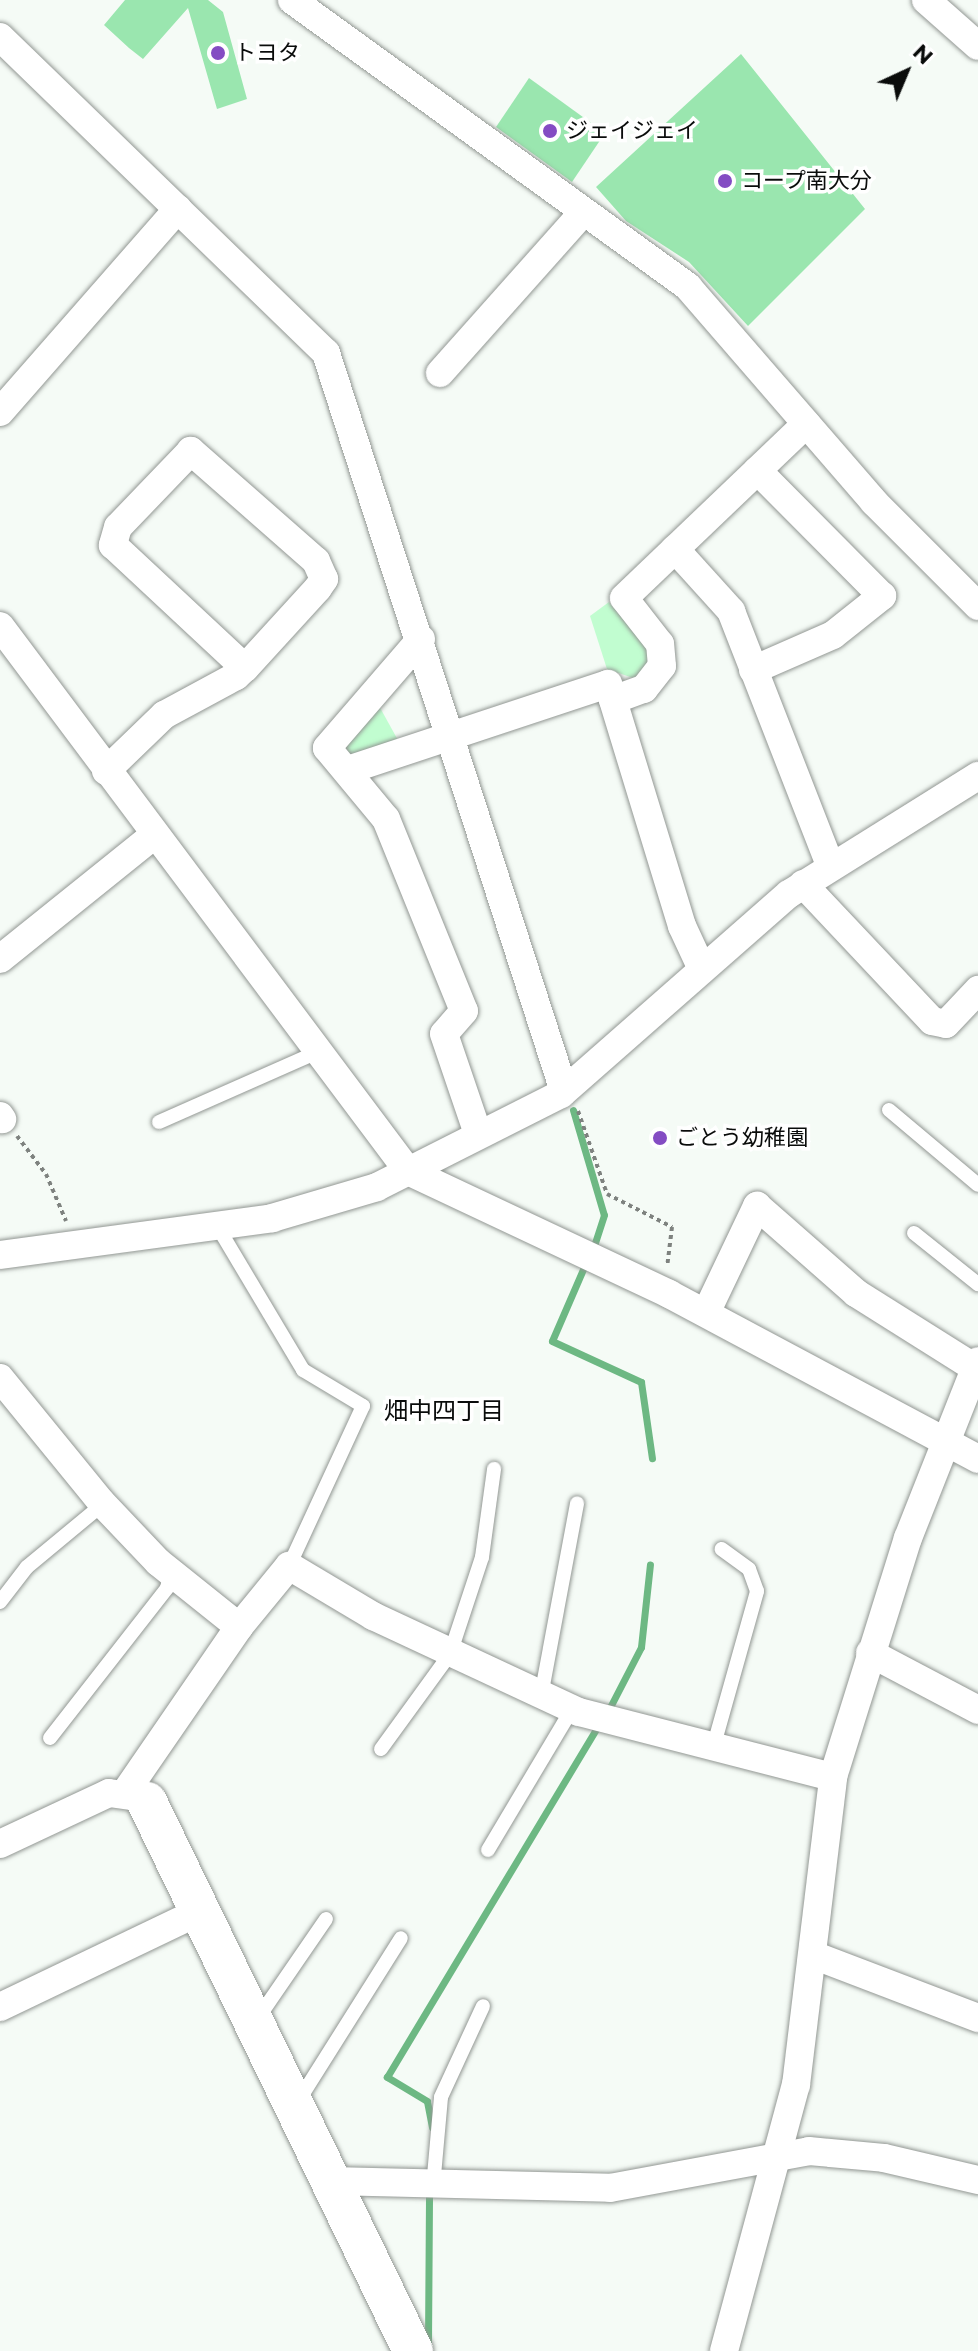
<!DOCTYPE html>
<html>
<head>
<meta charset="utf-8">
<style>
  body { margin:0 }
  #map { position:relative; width:978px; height:2351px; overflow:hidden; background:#f5fbf6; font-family:Montserrat,"Noto Sans JP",sans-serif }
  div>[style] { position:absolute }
  .green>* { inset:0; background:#c1fdd0 }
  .stream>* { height:7px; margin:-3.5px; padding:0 3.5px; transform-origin:3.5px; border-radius:3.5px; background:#6db883 }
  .building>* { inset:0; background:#9ae6af }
  .path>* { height:4px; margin-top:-2px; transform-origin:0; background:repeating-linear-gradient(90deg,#7e827f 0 4px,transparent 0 8px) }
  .roads { filter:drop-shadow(0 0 2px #929793) drop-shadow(0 0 2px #929793) }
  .lane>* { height:14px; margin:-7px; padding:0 7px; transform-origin:7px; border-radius:7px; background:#fff }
  .street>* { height:28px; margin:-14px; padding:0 14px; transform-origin:14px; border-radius:14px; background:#fff }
  .secondary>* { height:40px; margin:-20px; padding:0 20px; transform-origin:20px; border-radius:20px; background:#fff }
  .dots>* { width:22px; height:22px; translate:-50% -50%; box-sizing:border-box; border:4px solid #fff; border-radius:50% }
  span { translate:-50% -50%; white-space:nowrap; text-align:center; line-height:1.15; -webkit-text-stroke:7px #fff; paint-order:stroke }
  .poi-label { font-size:22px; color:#0a0c0b }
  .left { translate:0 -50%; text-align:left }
  .neighbourhood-label { font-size:24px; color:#0a0c0b }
  .north { position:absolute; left:866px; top:32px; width:80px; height:80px; -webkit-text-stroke:6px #fff; paint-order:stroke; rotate:44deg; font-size:22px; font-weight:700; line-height:32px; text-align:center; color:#0a0c0b }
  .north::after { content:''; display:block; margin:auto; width:28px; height:36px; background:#0a0c0b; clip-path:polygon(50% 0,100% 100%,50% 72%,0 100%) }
</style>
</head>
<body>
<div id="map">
  <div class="green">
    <div style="clip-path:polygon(609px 602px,653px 654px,636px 679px,607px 669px,590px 616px)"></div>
    <div style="clip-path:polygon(378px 704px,399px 742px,353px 757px,341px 745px)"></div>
  </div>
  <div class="stream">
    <div style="left:573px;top:1110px;width:109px;rotate:73.6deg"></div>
    <div style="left:604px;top:1215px;width:36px;rotate:108deg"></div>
    <div style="left:587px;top:1260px;width:88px;rotate:113.4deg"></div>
    <div style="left:552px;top:1341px;width:98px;rotate:24.7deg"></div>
    <div style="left:641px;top:1382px;width:77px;rotate:81.8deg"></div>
    <div style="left:607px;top:1713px;width:74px;rotate:-62.7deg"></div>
    <div style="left:641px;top:1647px;width:83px;rotate:-83.8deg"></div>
    <div style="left:432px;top:2127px;width:26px;rotate:-101deg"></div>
    <div style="left:427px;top:2101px;width:47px;rotate:-149deg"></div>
    <div style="left:387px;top:2077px;width:413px;rotate:-59deg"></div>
    <div style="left:428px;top:2342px;width:151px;rotate:-89.6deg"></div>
  </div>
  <div class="building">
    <div style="clip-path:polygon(125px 0,208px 0,223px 12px,247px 99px,217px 109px,188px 8px,143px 59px,129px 48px,104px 25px)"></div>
    <div style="clip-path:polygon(741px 54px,865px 209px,748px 326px,689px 262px,626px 221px,596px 187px)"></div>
    <div style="clip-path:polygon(529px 78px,605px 133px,572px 182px,496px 127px)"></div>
  </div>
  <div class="path">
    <div style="left:578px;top:1111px;width:88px;rotate:70.7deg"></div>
    <div style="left:607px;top:1194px;width:73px;rotate:26.9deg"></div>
    <div style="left:672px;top:1227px;width:39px;rotate:97deg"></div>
    <div style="left:17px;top:1136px;width:48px;rotate:52.7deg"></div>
    <div style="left:46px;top:1174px;width:51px;rotate:66.9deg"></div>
  </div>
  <div class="roads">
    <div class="lane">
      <div style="left:889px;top:1110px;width:116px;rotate:40.1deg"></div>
      <div style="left:159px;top:1122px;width:174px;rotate:-23.8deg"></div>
      <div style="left:216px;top:1224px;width:170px;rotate:59.2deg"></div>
      <div style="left:303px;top:1370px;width:70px;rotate:31deg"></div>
      <div style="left:363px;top:1406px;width:176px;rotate:114.8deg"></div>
      <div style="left:914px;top:1233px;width:82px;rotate:38.6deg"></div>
      <div style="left:0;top:1602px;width:44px;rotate:-52.4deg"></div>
      <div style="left:27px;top:1567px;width:99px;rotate:-39.7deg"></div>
      <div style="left:541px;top:1696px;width:196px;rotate:-79.4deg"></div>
      <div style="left:50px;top:1738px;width:190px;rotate:-52deg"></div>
      <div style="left:167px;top:1588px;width:16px;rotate:-76deg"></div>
      <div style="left:713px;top:1748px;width:163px;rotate:-74.3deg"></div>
      <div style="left:757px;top:1591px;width:23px;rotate:-110deg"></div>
      <div style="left:749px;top:1569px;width:34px;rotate:-144deg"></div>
      <div style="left:381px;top:1749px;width:117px;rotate:-54deg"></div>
      <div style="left:450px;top:1654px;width:102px;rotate:-71.7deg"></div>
      <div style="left:482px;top:1557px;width:89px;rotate:-82.2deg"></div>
      <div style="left:488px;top:1850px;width:164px;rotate:-59.2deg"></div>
      <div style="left:258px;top:2018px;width:120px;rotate:-55.5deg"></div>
      <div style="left:299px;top:2100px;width:191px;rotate:-57.8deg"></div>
      <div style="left:433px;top:2187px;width:90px;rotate:-84.9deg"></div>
      <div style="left:441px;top:2097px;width:100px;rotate:-65.2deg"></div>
    </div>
    <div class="street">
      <div style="left:292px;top:0;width:489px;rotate:35.9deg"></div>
      <div style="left:688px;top:287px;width:284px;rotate:49.1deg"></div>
      <div style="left:874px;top:502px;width:147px;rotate:45deg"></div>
      <div style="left:926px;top:0;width:69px;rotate:41.5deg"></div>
      <div style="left:0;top:37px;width:454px;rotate:44.1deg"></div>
      <div style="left:326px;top:353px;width:775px;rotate:72.13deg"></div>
      <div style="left:440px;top:373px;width:212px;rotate:-48.3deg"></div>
      <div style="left:0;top:412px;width:270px;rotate:-48.8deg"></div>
      <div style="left:675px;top:549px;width:84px;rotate:47.9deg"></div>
      <div style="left:731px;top:611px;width:273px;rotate:68.7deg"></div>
      <div style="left:0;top:626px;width:681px;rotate:53.18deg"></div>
      <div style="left:408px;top:1171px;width:289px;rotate:25.2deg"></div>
      <div style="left:669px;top:1294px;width:350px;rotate:28.1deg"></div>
      <div style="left:421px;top:639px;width:144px;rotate:130.8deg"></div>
      <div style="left:327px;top:748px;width:92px;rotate:50.3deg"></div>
      <div style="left:386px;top:819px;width:207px;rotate:67.9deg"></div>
      <div style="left:464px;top:1011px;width:30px;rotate:131deg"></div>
      <div style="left:444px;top:1034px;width:106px;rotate:71.2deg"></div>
      <div style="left:753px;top:670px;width:87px;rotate:-23.6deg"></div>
      <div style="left:833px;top:635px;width:63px;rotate:-38.5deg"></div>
      <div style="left:882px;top:596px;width:177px;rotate:-134.8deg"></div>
      <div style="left:613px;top:700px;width:33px;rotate:-20deg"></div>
      <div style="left:644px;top:689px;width:29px;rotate:-52deg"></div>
      <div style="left:662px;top:666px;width:22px;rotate:-95deg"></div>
      <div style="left:660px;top:644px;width:58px;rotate:-128deg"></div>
      <div style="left:624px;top:598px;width:252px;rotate:-43.7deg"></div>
      <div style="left:348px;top:770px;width:274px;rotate:-18.3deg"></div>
      <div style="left:608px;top:684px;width:253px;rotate:73deg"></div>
      <div style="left:682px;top:926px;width:45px;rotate:65.1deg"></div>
      <div style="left:106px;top:771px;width:81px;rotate:-44deg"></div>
      <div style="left:164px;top:715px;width:82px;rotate:-28.4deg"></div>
      <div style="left:236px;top:676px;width:12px;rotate:-42deg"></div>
      <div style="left:245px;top:668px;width:108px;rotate:-47.6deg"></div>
      <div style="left:318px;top:588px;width:11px;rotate:-56deg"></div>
      <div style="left:324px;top:579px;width:20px;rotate:-114deg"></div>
      <div style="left:316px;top:561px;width:167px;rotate:-138.7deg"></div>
      <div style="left:191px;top:451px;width:105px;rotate:133.8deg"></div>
      <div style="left:118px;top:527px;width:19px;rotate:106deg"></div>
      <div style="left:113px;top:545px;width:180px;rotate:43deg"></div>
      <div style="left:803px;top:884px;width:188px;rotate:46.7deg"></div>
      <div style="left:932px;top:1021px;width:14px;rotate:12deg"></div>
      <div style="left:946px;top:1024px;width:47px;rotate:-46.7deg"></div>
      <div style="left:0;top:959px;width:198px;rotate:-38.8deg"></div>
      <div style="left:0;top:1116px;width:4px;rotate:56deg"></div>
      <div style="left:0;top:1255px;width:275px;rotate:-7.7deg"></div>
      <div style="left:272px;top:1218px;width:109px;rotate:-16.4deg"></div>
      <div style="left:377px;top:1187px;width:206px;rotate:-26.8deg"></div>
      <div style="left:561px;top:1094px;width:303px;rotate:-41.3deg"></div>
      <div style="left:789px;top:894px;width:223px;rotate:-32deg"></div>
      <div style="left:706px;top:1313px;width:119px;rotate:-64.5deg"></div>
      <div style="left:757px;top:1206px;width:132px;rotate:41.3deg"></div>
      <div style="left:856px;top:1293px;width:141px;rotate:32.2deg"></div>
      <div style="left:0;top:1378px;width:160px;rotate:50.8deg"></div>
      <div style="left:101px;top:1502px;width:83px;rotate:46.5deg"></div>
      <div style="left:158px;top:1562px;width:104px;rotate:38.7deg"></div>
      <div style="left:239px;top:1627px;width:198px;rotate:124.5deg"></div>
      <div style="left:239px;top:1627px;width:79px;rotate:-50.7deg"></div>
      <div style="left:289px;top:1566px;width:98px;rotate:30.8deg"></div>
      <div style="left:373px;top:1616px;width:227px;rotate:25deg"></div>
      <div style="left:579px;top:1712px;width:262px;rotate:14.4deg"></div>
      <div style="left:870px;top:1653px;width:122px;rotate:27.8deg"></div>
      <div style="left:0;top:1844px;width:120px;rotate:-25.1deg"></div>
      <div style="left:109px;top:1793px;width:34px;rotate:8deg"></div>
      <div style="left:813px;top:1955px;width:177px;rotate:20.9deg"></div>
      <div style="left:0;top:2007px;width:222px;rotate:-25.6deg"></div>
      <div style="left:331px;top:2181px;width:279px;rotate:1.4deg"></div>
      <div style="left:610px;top:2188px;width:202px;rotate:-10.5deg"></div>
      <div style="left:809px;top:2151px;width:75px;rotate:5.3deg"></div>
      <div style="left:884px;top:2158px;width:97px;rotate:13.2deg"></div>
      <div style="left:724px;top:2351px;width:276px;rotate:-74.9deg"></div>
      <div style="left:796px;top:2085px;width:310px;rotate:-83.1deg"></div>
      <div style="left:833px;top:1777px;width:250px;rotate:-72.6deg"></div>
      <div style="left:908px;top:1538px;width:190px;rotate:-68.4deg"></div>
    </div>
    <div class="secondary">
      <div style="left:147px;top:1802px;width:610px;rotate:64.15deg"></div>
    </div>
  </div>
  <div class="dots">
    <div style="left:218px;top:53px;background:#844cc3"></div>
    <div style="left:550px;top:131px;background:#844cc3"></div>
    <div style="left:725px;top:181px;background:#844cc3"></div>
    <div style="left:660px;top:1138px;background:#844cc3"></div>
  </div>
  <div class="poi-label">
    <span class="left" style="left:234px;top:53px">トヨタ</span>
    <span class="left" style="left:566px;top:131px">ジェイジェイ</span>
    <span class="left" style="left:741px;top:181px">コープ南大分</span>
    <span class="left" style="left:676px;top:1138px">ごとう幼稚園</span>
  </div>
  <div class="neighbourhood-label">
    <span style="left:444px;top:1411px">畑中四丁目</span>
  </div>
  <div class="north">N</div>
</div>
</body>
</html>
